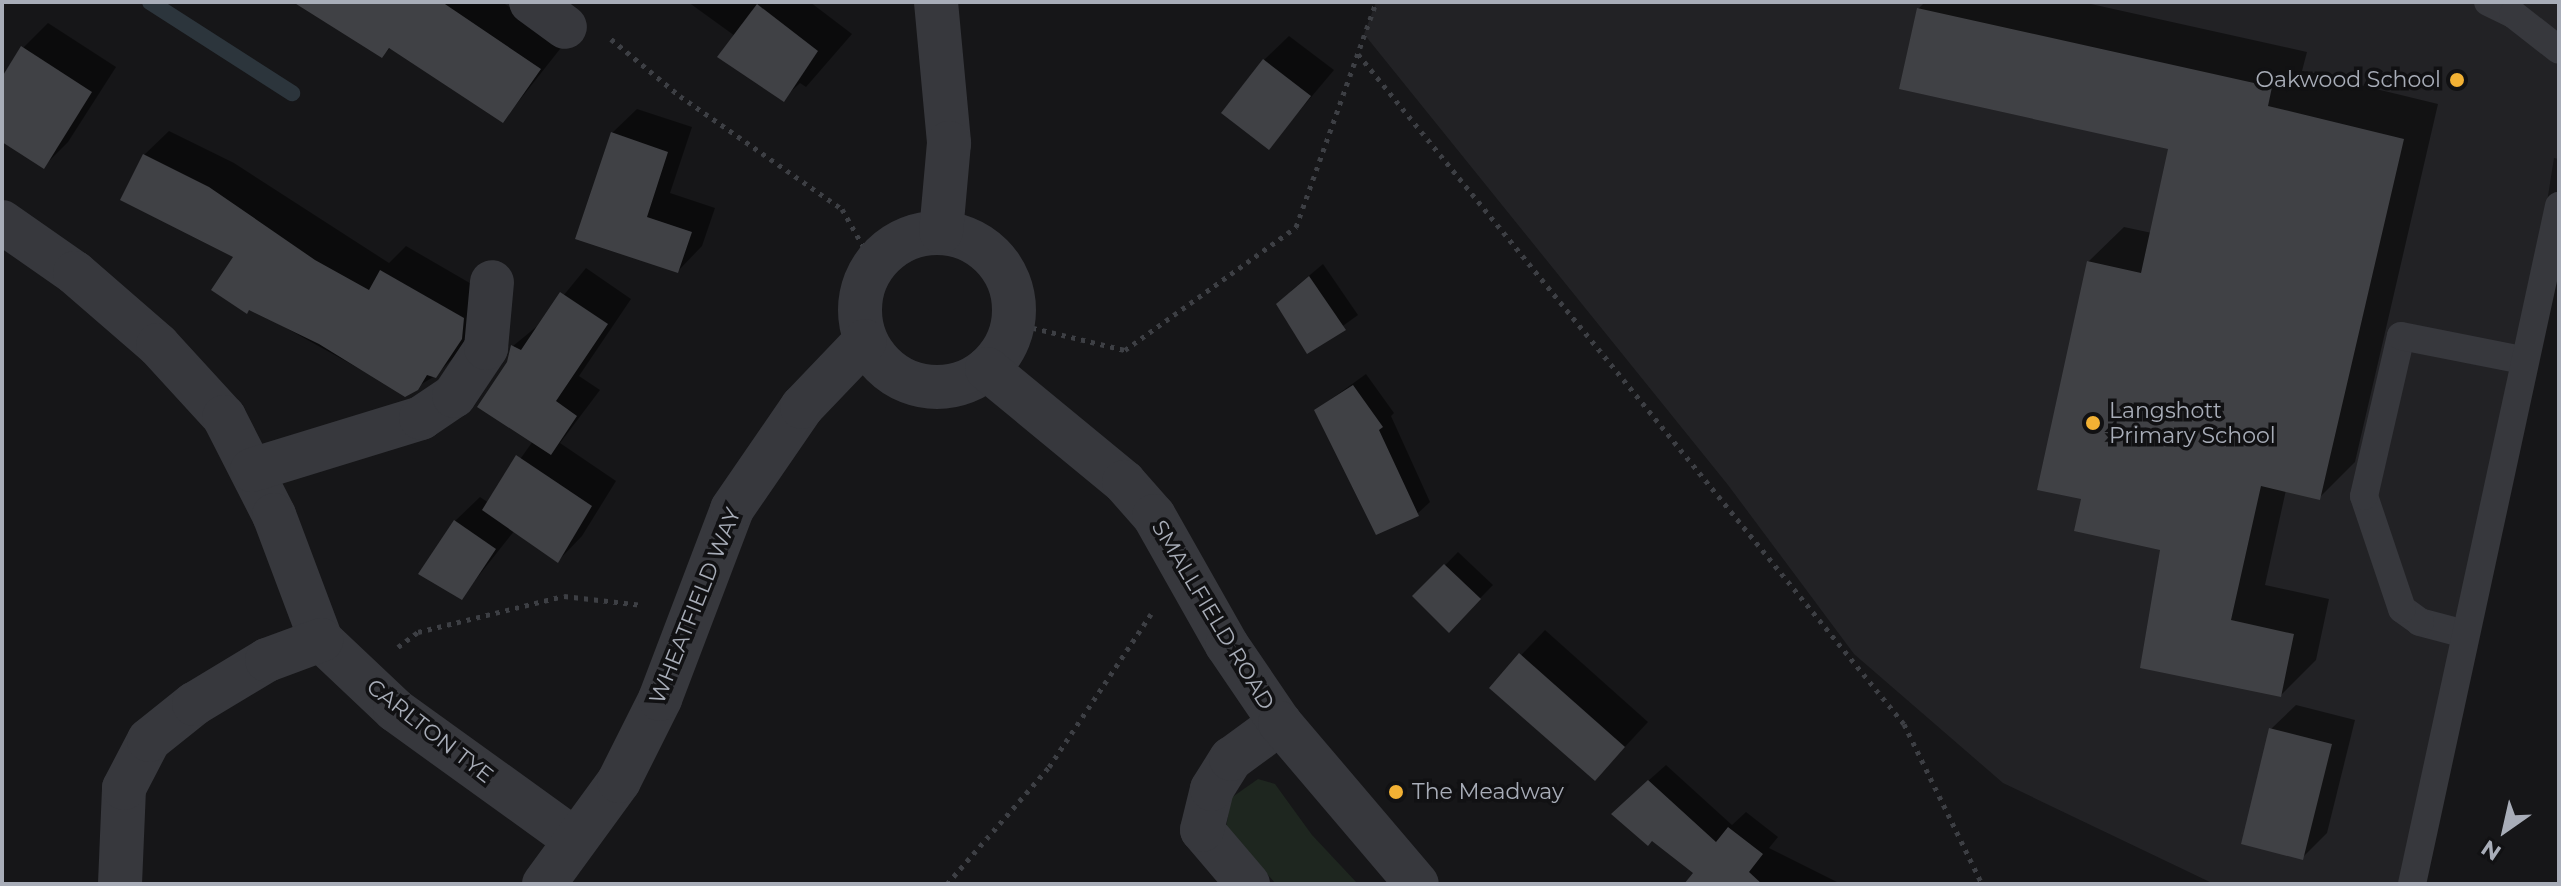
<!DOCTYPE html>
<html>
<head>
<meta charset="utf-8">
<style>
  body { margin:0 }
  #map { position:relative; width:2561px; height:886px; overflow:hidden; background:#161618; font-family:Montserrat,sans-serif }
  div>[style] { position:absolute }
  .built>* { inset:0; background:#222225 }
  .green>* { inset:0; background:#1e261f }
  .shadow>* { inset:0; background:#0007 }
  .stream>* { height:16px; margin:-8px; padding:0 8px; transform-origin:8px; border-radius:8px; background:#2c353c }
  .building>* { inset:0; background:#404145 }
  .path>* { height:5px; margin-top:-2.5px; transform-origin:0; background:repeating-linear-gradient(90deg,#3d3f44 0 4px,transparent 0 10px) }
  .service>* { height:28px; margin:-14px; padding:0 14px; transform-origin:14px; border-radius:14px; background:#37383d }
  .minor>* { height:44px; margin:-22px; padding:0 22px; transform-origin:22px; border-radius:22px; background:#37383d }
  .minor>.ring { margin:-22px; padding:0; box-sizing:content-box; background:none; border:44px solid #37383d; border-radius:50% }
  .tertiary>* { height:44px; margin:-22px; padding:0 22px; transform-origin:22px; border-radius:22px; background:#37383d }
  .dots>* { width:22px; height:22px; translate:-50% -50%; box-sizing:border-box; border:4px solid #111113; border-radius:50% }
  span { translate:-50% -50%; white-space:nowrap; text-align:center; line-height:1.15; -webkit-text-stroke:7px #111113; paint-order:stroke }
  .poi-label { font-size:22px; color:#a8adb8 }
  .right { translate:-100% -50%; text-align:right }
  .left { translate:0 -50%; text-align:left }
  .street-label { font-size:22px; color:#a8adb8 }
  .frame { position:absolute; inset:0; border:4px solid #a8adb8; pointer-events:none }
  .north { position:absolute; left:2465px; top:790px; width:80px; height:80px; -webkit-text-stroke:6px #111113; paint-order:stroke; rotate:214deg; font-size:22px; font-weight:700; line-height:32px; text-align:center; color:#a8adb8 }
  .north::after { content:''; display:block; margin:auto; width:28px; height:36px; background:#a8adb8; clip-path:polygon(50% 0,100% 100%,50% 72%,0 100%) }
</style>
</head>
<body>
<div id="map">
  <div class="built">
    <div style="clip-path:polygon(1376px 2px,2559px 2px,2559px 159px,2554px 158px,2522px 360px,2412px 884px,2214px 884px,2003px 783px,1854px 654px,1728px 485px,1364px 34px)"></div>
  </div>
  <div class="green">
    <div style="clip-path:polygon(1258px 779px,1275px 784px,1312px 835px,1358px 884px,1276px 884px,1226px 828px,1231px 798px)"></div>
  </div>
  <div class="shadow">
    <div style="clip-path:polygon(315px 2px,502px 2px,564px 44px,503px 121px,391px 47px,382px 56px)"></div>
    <div style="clip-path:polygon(688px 2px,810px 2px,852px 34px,806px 87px,800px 83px,783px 99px,735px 36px)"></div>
    <div style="clip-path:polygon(1925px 2px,2082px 2px,2307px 52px,2302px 71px,2438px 104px,2355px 462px,2320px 497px,2286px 490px,2265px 585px,2329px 599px,2316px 660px,2281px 695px,2162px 548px,2083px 498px,2088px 262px,2124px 227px,2152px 233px,2171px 148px,1918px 9px)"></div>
    <div style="clip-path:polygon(48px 23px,116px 67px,68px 142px,44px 166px,2px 139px,2px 81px,23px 48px)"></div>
    <div style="clip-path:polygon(1289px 36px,1334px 70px,1269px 147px,1264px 60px)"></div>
    <div style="clip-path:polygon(637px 109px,692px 127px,670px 193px,715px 208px,702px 246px,678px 271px,578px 238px,612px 133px)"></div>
    <div style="clip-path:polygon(169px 131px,234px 163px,389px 263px,406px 246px,487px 293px,460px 351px,435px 376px,405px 394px,250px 308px,236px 257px,144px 155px)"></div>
    <div style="clip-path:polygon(1323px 264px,1358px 315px,1308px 351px,1291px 291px)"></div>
    <div style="clip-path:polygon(586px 268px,631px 299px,579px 376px,600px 390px,560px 443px,616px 481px,582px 536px,558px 561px,515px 530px,461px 598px,455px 521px,480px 497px,489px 503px,533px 441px,509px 363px,513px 346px,541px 323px)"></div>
    <div style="clip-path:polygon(1366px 374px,1394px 413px,1391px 416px,1430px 502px,1417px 514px,1316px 410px)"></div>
    <div style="clip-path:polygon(1458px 552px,1493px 585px,1449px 630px,1415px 596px)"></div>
    <div style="clip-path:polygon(1545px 630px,1648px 722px,1595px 779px,1491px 687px)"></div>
    <div style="clip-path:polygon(2296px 705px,2355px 720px,2327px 833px,2302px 858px,2271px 729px)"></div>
    <div style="clip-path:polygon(1666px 765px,1732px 825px,1746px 812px,1778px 837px,1769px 848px,1841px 884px,1710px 884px,1630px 797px)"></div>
  </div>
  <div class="stream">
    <div style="left:150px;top:2px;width:169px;rotate:32.7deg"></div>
  </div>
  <div class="building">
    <div style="clip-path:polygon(293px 2px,442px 2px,541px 69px,503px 123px,389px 48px,382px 58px)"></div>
    <div style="clip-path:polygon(757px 4px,818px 51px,784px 102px,717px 57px)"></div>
    <div style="clip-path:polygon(1917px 8px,2272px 87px,2268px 106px,2404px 139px,2320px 500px,2261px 486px,2231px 620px,2294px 634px,2281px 697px,2140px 668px,2160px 550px,2074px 531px,2081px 499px,2037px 490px,2087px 261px,2141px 273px,2168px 149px,1899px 89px)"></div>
    <div style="clip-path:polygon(21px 46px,92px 92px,44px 169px,2px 142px,2px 77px)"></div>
    <div style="clip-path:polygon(1263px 59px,1311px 96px,1269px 150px,1221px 113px)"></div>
    <div style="clip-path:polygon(611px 132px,668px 152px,647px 217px,692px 232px,678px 273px,575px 239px)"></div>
    <div style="clip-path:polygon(143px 154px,209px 187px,315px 260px,369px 290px,380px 270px,464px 318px,462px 339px,436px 378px,427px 375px,418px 390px,405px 397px,319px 344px,249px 310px,247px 314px,211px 290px,233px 257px,120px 200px)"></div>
    <div style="clip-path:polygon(1309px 276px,1346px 330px,1307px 354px,1276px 304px)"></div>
    <div style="clip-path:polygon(560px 292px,608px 324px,556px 401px,577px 416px,551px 455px,477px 407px,507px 362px,511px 345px,521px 350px)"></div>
    <div style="clip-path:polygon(1353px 385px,1383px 427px,1379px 430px,1419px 516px,1376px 535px,1314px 410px)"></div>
    <div style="clip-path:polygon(516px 455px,592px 506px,558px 563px,482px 510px)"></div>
    <div style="clip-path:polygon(454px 520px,496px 549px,462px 600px,418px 574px)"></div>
    <div style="clip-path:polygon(1444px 564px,1481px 599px,1449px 633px,1412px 596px)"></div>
    <div style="clip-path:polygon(1519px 653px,1625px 747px,1595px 781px,1489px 688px)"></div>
    <div style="clip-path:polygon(2269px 728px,2332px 744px,2303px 860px,2241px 844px)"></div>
    <div style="clip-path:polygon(1648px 780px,1716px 842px,1728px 827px,1763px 854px,1749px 872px,1762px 884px,1684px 884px,1693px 873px,1652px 841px,1648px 846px,1611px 814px)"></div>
  </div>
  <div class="path">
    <div style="left:611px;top:39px;width:89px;rotate:39.6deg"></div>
    <div style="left:680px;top:96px;width:198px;rotate:34.9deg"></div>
    <div style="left:842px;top:209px;width:43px;rotate:60.4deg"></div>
    <div style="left:863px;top:246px;width:26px;rotate:77deg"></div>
    <div style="left:1358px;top:54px;width:864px;rotate:50.82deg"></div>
    <div style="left:1904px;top:724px;width:178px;rotate:64deg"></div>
    <div style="left:1013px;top:323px;width:115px;rotate:13.6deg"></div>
    <div style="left:1125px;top:350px;width:211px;rotate:-35.7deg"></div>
    <div style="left:1296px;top:227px;width:239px;rotate:-70.4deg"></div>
    <div style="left:398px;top:647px;width:25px;rotate:-37deg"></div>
    <div style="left:418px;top:632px;width:150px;rotate:-13.9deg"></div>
    <div style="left:564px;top:596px;width:79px;rotate:6.6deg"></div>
    <div style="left:947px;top:884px;width:155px;rotate:-48.9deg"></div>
    <div style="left:1049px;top:767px;width:184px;rotate:-56.3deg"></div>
  </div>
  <div class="service">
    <div style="left:2488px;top:2px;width:28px;rotate:26deg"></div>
    <div style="left:2513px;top:14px;width:58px;rotate:38deg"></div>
    <div style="left:2465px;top:634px;width:47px;rotate:-165.1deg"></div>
    <div style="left:2420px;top:622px;width:22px;rotate:-144deg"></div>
    <div style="left:2402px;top:609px;width:119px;rotate:-108.6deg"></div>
    <div style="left:2364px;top:496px;width:164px;rotate:-77deg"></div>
    <div style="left:2401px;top:336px;width:123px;rotate:11.2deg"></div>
    <div style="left:2412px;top:884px;width:694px;rotate:-77.77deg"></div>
  </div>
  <div class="minor">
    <div style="left:531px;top:2px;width:42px;rotate:36.3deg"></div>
    <div style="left:2px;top:222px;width:89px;rotate:34.9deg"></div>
    <div style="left:75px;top:273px;width:110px;rotate:40.9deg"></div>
    <div style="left:158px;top:345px;width:98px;rotate:47.5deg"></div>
    <div style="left:224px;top:417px;width:110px;rotate:63deg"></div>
    <div style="left:274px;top:515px;width:134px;rotate:69.4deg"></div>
    <div style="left:321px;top:640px;width:102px;rotate:43.4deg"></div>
    <div style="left:395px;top:710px;width:222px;rotate:35.8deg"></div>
    <div class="ring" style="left:860px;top:233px;width:110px;height:110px"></div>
    <div style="left:252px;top:470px;width:177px;rotate:-17.1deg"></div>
    <div style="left:421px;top:418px;width:40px;rotate:-34deg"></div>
    <div style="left:454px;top:396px;width:58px;rotate:-56.3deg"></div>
    <div style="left:486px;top:348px;width:66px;rotate:-84.8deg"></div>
    <div style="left:120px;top:884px;width:96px;rotate:-87.6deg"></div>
    <div style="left:124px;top:788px;width:54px;rotate:-62.5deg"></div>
    <div style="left:149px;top:740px;width:58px;rotate:-38.7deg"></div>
    <div style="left:194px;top:704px;width:85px;rotate:-31.1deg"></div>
    <div style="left:267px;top:660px;width:58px;rotate:-20.3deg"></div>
    <div style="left:544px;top:884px;width:127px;rotate:-53.9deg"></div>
    <div style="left:619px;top:781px;width:92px;rotate:-63.4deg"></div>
    <div style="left:660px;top:699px;width:203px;rotate:-69.2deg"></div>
    <div style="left:732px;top:509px;width:124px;rotate:-55.5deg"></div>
    <div style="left:802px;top:407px;width:91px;rotate:-46.3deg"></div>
    <div style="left:1248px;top:884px;width:71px;rotate:-130.4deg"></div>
    <div style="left:1202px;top:830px;width:42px;rotate:-76.3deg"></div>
    <div style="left:1212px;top:789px;width:36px;rotate:-58deg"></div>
    <div style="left:1231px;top:759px;width:61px;rotate:-36.3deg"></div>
  </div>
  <div class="tertiary">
    <div style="left:936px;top:2px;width:142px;rotate:84.7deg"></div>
    <div style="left:949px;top:143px;width:89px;rotate:95.1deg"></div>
    <div style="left:987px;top:369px;width:178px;rotate:39.5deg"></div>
    <div style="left:1124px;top:482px;width:45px;rotate:48.6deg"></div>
    <div style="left:1154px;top:516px;width:148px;rotate:60.5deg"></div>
    <div style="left:1227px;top:645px;width:94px;rotate:55.8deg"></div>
    <div style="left:1280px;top:723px;width:211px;rotate:49.6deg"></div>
  </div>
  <div class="dots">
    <div style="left:2457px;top:80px;background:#f2b134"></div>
    <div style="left:2093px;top:423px;background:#f2b134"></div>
    <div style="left:1396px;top:792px;background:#f2b134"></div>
  </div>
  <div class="poi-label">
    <span class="right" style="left:2441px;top:80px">Oakwood School</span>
    <span class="left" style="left:2109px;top:423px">Langshott<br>Primary School</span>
    <span class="left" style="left:1412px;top:792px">The Meadway</span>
  </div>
  <div class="street-label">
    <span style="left:695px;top:606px;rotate:-68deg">WHEATFIELD WAY</span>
    <span style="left:1213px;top:615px;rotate:59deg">SMALLFIELD ROAD</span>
    <span style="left:430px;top:731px;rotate:38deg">CARLTON TYE</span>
  </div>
  <div class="frame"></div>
  <div class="north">N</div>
</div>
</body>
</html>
